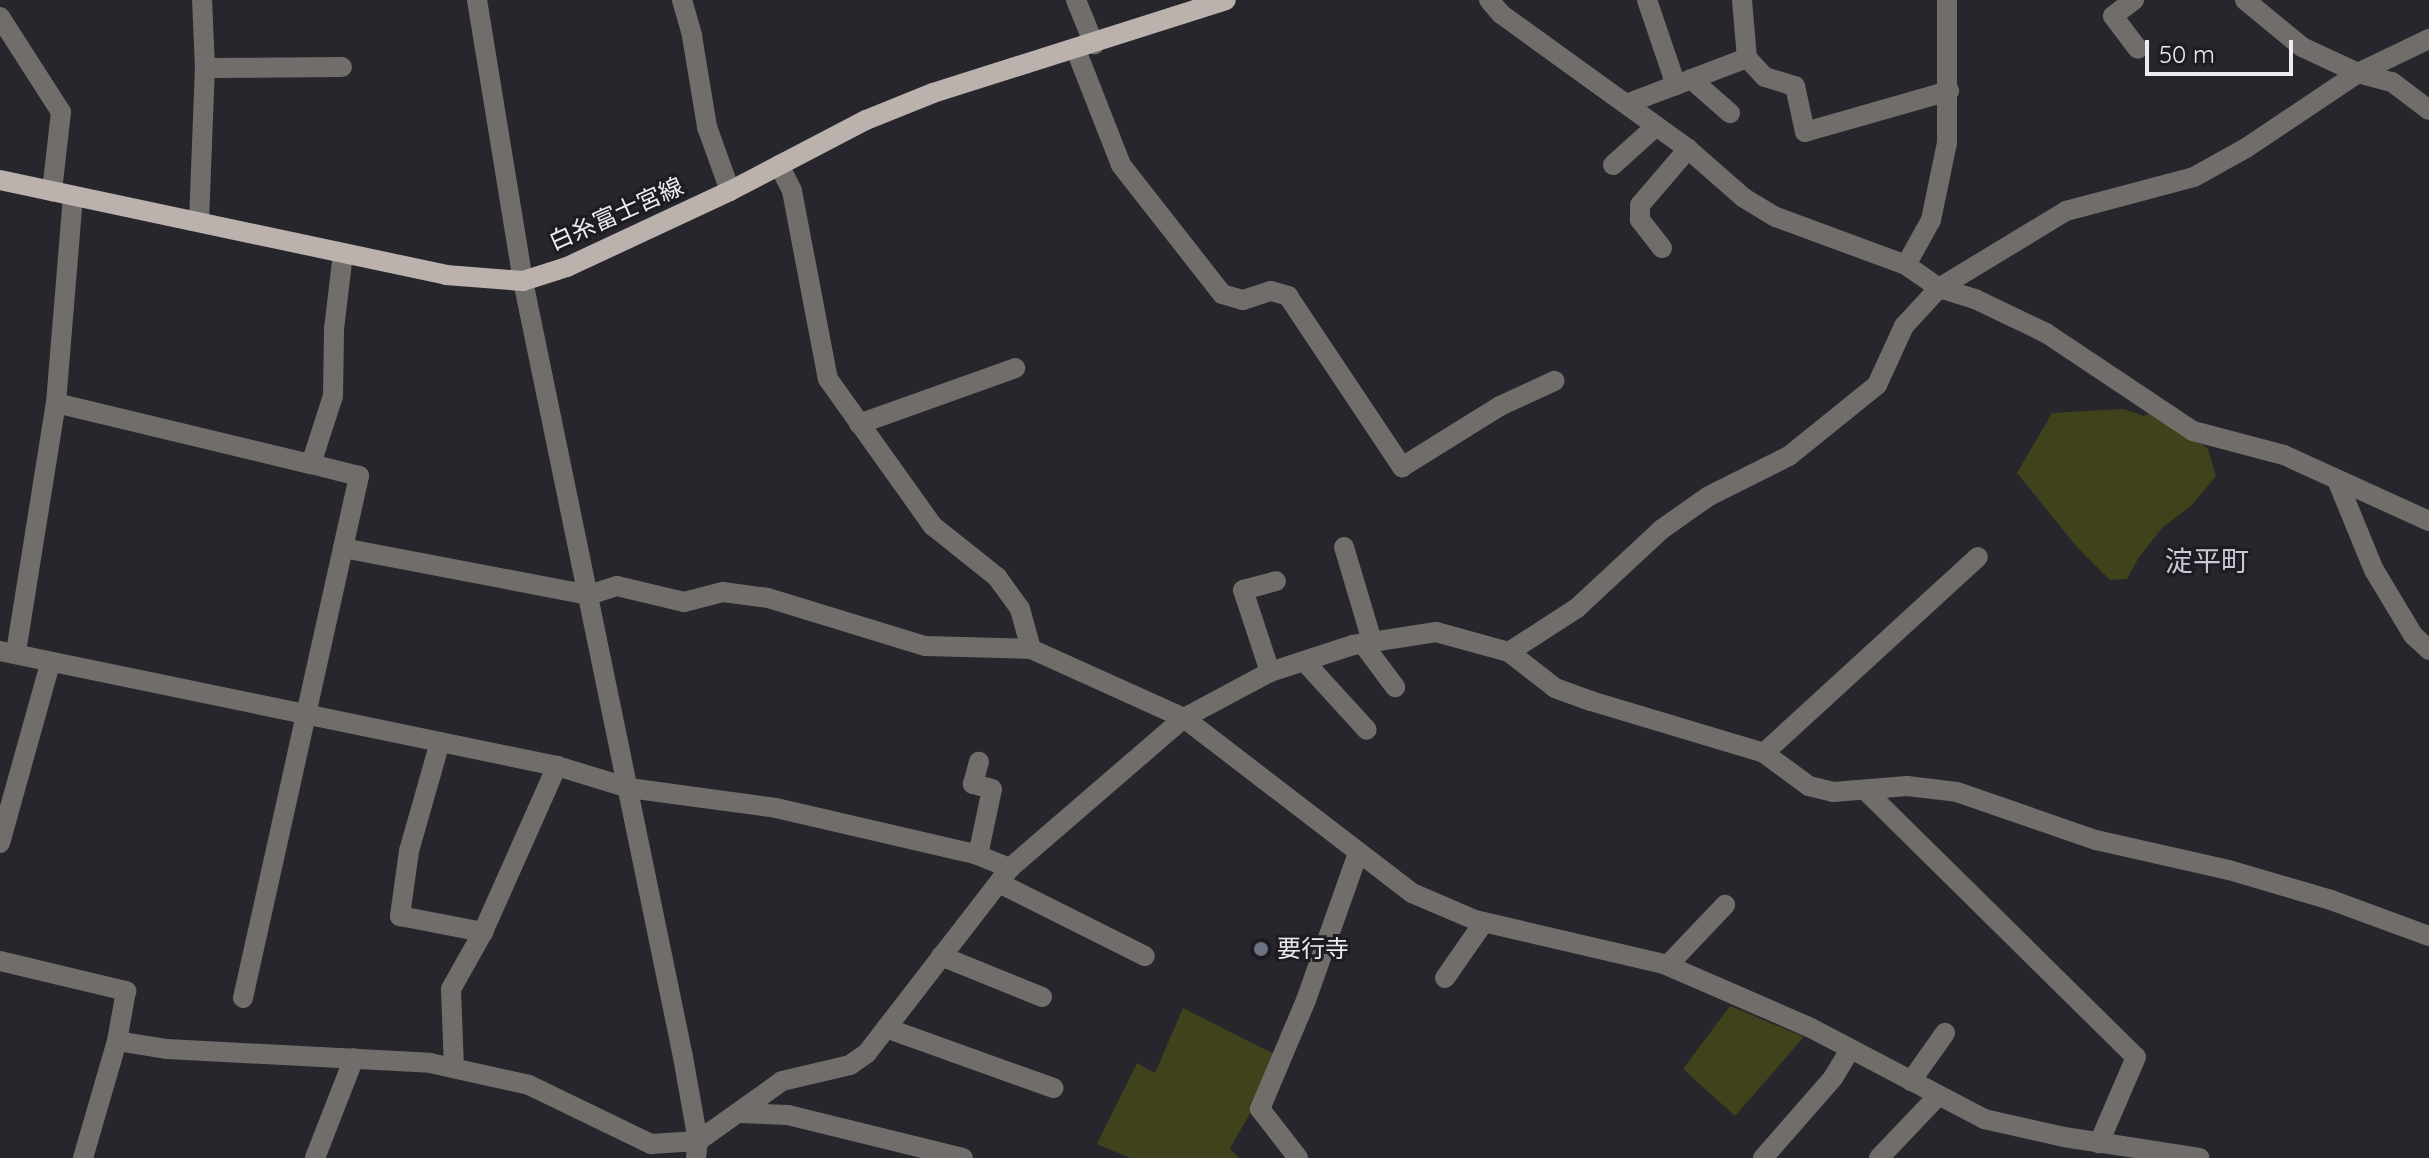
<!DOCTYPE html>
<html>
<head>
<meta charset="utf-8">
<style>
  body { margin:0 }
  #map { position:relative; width:2429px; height:1158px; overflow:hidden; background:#27262d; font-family:Quicksand,"Noto Sans JP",sans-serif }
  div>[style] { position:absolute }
  .green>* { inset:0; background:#40421b }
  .minor>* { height:20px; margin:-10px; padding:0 10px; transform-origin:10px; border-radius:10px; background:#716d6a }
  .major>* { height:20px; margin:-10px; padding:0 10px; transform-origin:10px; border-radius:10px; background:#bbb2ae }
  .dots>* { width:22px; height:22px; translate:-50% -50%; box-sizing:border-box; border:4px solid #1e1c23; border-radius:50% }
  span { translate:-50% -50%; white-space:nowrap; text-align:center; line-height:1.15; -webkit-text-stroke:6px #1e1c23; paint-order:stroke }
  .street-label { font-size:24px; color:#edecf1 }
  .poi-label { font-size:24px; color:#edecf1 }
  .left { translate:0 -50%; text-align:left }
  .quarter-label { font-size:28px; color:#c9c7d1 }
  .scale { position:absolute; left:2145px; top:40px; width:148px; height:36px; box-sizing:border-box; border:4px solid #edecf1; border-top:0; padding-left:10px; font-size:24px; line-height:28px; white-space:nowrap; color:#edecf1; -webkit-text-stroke:6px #1e1c23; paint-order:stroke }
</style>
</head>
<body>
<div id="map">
  <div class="green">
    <div style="clip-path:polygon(2159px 408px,2208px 449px,2216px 476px,2191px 506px,2163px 527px,2139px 557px,2127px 579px,2110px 580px,2076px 546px,2017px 473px,2052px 413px,2124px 409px,2144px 416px)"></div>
    <div style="clip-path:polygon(1730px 1006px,1804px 1037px,1735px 1116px,1683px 1069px)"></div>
    <div style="clip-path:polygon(1183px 1008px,1282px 1058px,1230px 1148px,1239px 1158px,1130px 1158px,1097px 1144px,1137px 1063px,1155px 1073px)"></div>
  </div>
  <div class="minor">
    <div style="left:477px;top:0;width:285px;rotate:80.7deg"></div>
    <div style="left:523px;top:281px;width:792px;rotate:78.35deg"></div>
    <div style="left:683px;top:1057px;width:85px;rotate:79.9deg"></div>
    <div style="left:698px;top:1141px;width:17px;rotate:97deg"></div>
    <div style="left:682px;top:0;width:37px;rotate:74deg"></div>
    <div style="left:692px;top:36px;width:92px;rotate:80.6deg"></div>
    <div style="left:707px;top:127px;width:68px;rotate:70.2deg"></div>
    <div style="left:1076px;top:0;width:48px;rotate:67.8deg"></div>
    <div style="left:1489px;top:0;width:18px;rotate:49deg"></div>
    <div style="left:1501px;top:14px;width:231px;rotate:35.8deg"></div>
    <div style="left:1688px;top:149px;width:74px;rotate:41.2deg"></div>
    <div style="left:1744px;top:198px;width:37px;rotate:31deg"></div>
    <div style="left:1776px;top:217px;width:139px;rotate:20.3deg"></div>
    <div style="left:1906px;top:265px;width:40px;rotate:34.9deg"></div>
    <div style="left:1939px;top:288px;width:38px;rotate:17deg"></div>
    <div style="left:1975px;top:299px;width:79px;rotate:25.6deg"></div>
    <div style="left:2046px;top:333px;width:177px;rotate:33.7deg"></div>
    <div style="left:2193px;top:431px;width:94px;rotate:14.8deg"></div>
    <div style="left:2284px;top:455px;width:159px;rotate:24.5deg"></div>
    <div style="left:1647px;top:0;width:90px;rotate:71.2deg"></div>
    <div style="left:1742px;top:0;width:58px;rotate:85.1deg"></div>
    <div style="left:2134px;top:0;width:26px;rotate:143deg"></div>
    <div style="left:2113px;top:16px;width:41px;rotate:52.9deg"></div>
    <div style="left:2245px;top:0;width:74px;rotate:39.5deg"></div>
    <div style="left:2302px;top:47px;width:62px;rotate:24.9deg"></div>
    <div style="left:2358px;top:73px;width:35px;rotate:15deg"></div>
    <div style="left:2392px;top:82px;width:46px;rotate:37.1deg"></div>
    <div style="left:0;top:17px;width:113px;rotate:57.3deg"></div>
    <div style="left:61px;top:112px;width:80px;rotate:96.5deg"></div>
    <div style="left:1076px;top:50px;width:123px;rotate:68.6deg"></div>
    <div style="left:1121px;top:165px;width:164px;rotate:51.9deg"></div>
    <div style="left:1222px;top:294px;width:22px;rotate:16deg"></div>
    <div style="left:1243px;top:300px;width:29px;rotate:-18deg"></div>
    <div style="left:1271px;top:291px;width:18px;rotate:16deg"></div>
    <div style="left:1288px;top:296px;width:206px;rotate:56.3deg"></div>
    <div style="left:1402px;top:467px;width:115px;rotate:-31.9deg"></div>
    <div style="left:1500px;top:406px;width:60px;rotate:-24.8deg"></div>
    <div style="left:205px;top:68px;width:137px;rotate:-0.4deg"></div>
    <div style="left:1691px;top:79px;width:52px;rotate:41.1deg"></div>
    <div style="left:1626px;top:104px;width:129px;rotate:-20.8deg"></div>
    <div style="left:1747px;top:58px;width:26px;rotate:47deg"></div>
    <div style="left:1765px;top:77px;width:31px;rotate:17deg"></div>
    <div style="left:1795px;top:86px;width:47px;rotate:77.7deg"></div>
    <div style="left:1805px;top:132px;width:150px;rotate:-15.9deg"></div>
    <div style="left:779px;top:165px;width:29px;rotate:63deg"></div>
    <div style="left:792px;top:191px;width:191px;rotate:79.2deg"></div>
    <div style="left:828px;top:379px;width:181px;rotate:54.5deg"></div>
    <div style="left:933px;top:526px;width:82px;rotate:38.6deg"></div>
    <div style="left:997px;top:577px;width:39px;rotate:54deg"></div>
    <div style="left:1020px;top:609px;width:41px;rotate:74.6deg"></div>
    <div style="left:1613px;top:165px;width:58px;rotate:-42.2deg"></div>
    <div style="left:199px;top:222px;width:154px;rotate:-87.8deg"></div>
    <div style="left:205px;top:68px;width:68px;rotate:-92.5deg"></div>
    <div style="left:1662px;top:248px;width:36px;rotate:-128deg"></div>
    <div style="left:1640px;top:220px;width:15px;rotate:-90deg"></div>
    <div style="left:1640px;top:205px;width:74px;rotate:-49.4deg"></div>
    <div style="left:1906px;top:265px;width:51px;rotate:-60.9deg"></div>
    <div style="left:1931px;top:220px;width:79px;rotate:-78.3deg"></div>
    <div style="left:1947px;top:143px;width:143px;rotate:-90deg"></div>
    <div style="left:56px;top:403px;width:262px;rotate:13.5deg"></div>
    <div style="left:859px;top:424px;width:166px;rotate:-19.7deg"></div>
    <div style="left:2337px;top:480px;width:97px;rotate:67.7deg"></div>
    <div style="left:2374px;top:570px;width:76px;rotate:59deg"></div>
    <div style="left:2413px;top:635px;width:22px;rotate:43deg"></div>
    <div style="left:1344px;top:547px;width:101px;rotate:73.4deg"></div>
    <div style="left:343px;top:548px;width:250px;rotate:10.8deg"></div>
    <div style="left:589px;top:595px;width:29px;rotate:-18deg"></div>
    <div style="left:617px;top:586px;width:69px;rotate:13.4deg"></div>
    <div style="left:684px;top:602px;width:40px;rotate:-14.4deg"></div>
    <div style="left:723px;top:592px;width:45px;rotate:7.6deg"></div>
    <div style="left:768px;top:598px;width:164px;rotate:17deg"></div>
    <div style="left:925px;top:646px;width:106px;rotate:1.6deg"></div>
    <div style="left:1031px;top:649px;width:168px;rotate:24.3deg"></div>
    <div style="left:1184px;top:718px;width:287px;rotate:37.5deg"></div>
    <div style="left:1412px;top:893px;width:69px;rotate:23.2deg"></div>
    <div style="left:1475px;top:920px;width:194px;rotate:13.1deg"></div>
    <div style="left:1664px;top:964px;width:160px;rotate:23.5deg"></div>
    <div style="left:1811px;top:1028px;width:195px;rotate:27.7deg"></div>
    <div style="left:1984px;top:1119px;width:82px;rotate:12.7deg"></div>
    <div style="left:2064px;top:1137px;width:137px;rotate:8.8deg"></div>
    <div style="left:1363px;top:644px;width:54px;rotate:53.3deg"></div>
    <div style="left:0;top:651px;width:569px;rotate:11.67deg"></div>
    <div style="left:557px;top:766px;width:75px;rotate:17deg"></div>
    <div style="left:629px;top:788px;width:148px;rotate:7.7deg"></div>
    <div style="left:776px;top:808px;width:204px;rotate:13deg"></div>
    <div style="left:975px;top:854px;width:38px;rotate:22deg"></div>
    <div style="left:16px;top:652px;width:252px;rotate:-80.9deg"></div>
    <div style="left:56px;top:403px;width:208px;rotate:-85.3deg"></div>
    <div style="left:1509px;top:652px;width:81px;rotate:-32.9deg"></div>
    <div style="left:1577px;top:608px;width:116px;rotate:-42.9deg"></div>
    <div style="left:1662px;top:529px;width:57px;rotate:-35.1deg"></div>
    <div style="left:1709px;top:496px;width:89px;rotate:-26.6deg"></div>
    <div style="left:1789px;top:456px;width:113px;rotate:-38.9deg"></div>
    <div style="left:1877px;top:385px;width:65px;rotate:-65.4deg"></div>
    <div style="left:1904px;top:326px;width:52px;rotate:-47.4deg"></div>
    <div style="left:1939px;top:288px;width:149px;rotate:-31.2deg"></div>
    <div style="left:2066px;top:211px;width:132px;rotate:-14.9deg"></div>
    <div style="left:2194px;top:177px;width:60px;rotate:-29.1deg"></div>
    <div style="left:2246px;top:148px;width:135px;rotate:-33.8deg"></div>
    <div style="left:2358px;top:73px;width:79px;rotate:-25.6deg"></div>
    <div style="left:1304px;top:661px;width:93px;rotate:47.6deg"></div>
    <div style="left:1270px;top:672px;width:86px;rotate:-108.2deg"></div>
    <div style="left:1243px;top:590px;width:34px;rotate:-15deg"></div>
    <div style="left:440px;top:742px;width:113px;rotate:105.9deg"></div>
    <div style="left:409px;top:851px;width:66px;rotate:97.9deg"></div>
    <div style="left:400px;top:916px;width:85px;rotate:10.9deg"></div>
    <div style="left:483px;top:932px;width:182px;rotate:-66deg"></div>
    <div style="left:1764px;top:753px;width:290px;rotate:-42.5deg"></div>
    <div style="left:1865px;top:790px;width:380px;rotate:44.6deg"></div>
    <div style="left:2136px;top:1057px;width:94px;rotate:113.3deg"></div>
    <div style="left:0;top:843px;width:186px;rotate:-74.4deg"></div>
    <div style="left:978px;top:855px;width:67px;rotate:-78deg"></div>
    <div style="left:992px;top:789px;width:20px;rotate:-165deg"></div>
    <div style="left:973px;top:784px;width:23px;rotate:-75deg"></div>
    <div style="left:999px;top:883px;width:163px;rotate:26.6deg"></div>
    <div style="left:941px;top:956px;width:109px;rotate:22.1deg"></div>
    <div style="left:0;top:961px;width:130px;rotate:13.4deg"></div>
    <div style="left:126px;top:991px;width:51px;rotate:100.2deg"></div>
    <div style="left:117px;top:1041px;width:122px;rotate:106.2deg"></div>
    <div style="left:1668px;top:965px;width:83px;rotate:-46.5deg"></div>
    <div style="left:1445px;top:978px;width:68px;rotate:-55.1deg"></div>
    <div style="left:243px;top:998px;width:535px;rotate:-77.47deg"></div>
    <div style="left:359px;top:476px;width:49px;rotate:-166deg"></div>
    <div style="left:311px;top:464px;width:71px;rotate:-72.1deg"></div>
    <div style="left:333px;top:396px;width:67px;rotate:-89.1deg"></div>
    <div style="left:334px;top:329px;width:76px;rotate:-83.2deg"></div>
    <div style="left:886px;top:1028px;width:178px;rotate:19.7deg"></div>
    <div style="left:117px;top:1041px;width:51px;rotate:9.1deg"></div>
    <div style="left:167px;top:1049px;width:263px;rotate:3deg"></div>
    <div style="left:430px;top:1063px;width:101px;rotate:12.5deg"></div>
    <div style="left:529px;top:1085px;width:136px;rotate:25.8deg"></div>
    <div style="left:651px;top:1144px;width:47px;rotate:-3.7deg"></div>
    <div style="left:698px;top:1141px;width:103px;rotate:-35.5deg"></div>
    <div style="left:782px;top:1081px;width:70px;rotate:-13.2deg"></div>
    <div style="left:850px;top:1065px;width:21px;rotate:-35deg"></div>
    <div style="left:867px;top:1053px;width:234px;rotate:-52.3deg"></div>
    <div style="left:1010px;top:868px;width:230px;rotate:-40.8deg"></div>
    <div style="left:1184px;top:718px;width:98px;rotate:-28.1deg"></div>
    <div style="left:1270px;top:672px;width:87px;rotate:-18deg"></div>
    <div style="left:1353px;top:645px;width:84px;rotate:-8.9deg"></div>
    <div style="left:1436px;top:632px;width:76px;rotate:15.3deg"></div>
    <div style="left:1509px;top:652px;width:58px;rotate:38deg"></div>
    <div style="left:1555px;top:688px;width:38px;rotate:20deg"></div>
    <div style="left:1591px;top:701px;width:181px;rotate:16.7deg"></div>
    <div style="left:1764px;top:753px;width:56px;rotate:36.3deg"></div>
    <div style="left:1809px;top:786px;width:25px;rotate:14deg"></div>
    <div style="left:1833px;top:792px;width:74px;rotate:-4.6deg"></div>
    <div style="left:1907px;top:786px;width:50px;rotate:6.8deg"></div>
    <div style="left:1957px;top:792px;width:147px;rotate:19.1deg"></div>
    <div style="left:2096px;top:840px;width:136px;rotate:12.7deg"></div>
    <div style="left:2229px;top:870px;width:106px;rotate:16.4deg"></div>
    <div style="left:2331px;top:900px;width:104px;rotate:20.2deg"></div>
    <div style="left:454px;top:1068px;width:79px;rotate:-92.2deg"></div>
    <div style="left:451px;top:989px;width:65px;rotate:-60.7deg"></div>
    <div style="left:1911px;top:1081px;width:59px;rotate:-54.7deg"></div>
    <div style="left:740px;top:1113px;width:48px;rotate:2.4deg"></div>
    <div style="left:788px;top:1115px;width:180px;rotate:13.8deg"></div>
    <div style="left:315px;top:1158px;width:107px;rotate:-68.7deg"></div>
    <div style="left:1298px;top:1158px;width:62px;rotate:-127.8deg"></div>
    <div style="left:1260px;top:1109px;width:118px;rotate:-67.1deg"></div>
    <div style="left:1306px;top:1000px;width:156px;rotate:-70.5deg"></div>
    <div style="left:1763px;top:1158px;width:106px;rotate:-48.8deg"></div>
    <div style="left:1833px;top:1078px;width:33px;rotate:-59deg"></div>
    <div style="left:1879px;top:1158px;width:86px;rotate:-46.4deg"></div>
  </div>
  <div class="major">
    <div style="left:0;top:180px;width:456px;rotate:12deg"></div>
    <div style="left:446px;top:275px;width:77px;rotate:4.5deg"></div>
    <div style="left:523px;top:281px;width:46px;rotate:-17.7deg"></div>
    <div style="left:567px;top:267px;width:180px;rotate:-25deg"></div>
    <div style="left:730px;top:191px;width:153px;rotate:-27.6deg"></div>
    <div style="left:866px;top:120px;width:72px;rotate:-21.9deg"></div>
    <div style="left:933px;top:93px;width:307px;rotate:-17.6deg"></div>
  </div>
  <div class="dots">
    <div style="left:1261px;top:949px;background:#6b7280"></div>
  </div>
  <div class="street-label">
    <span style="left:616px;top:214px;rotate:-24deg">白糸富士宮線</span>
  </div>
  <div class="poi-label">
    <span class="left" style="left:1277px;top:949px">要行寺</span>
  </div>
  <div class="quarter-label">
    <span style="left:2207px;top:561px">淀平町</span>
  </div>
  <div class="scale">50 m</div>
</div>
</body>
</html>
